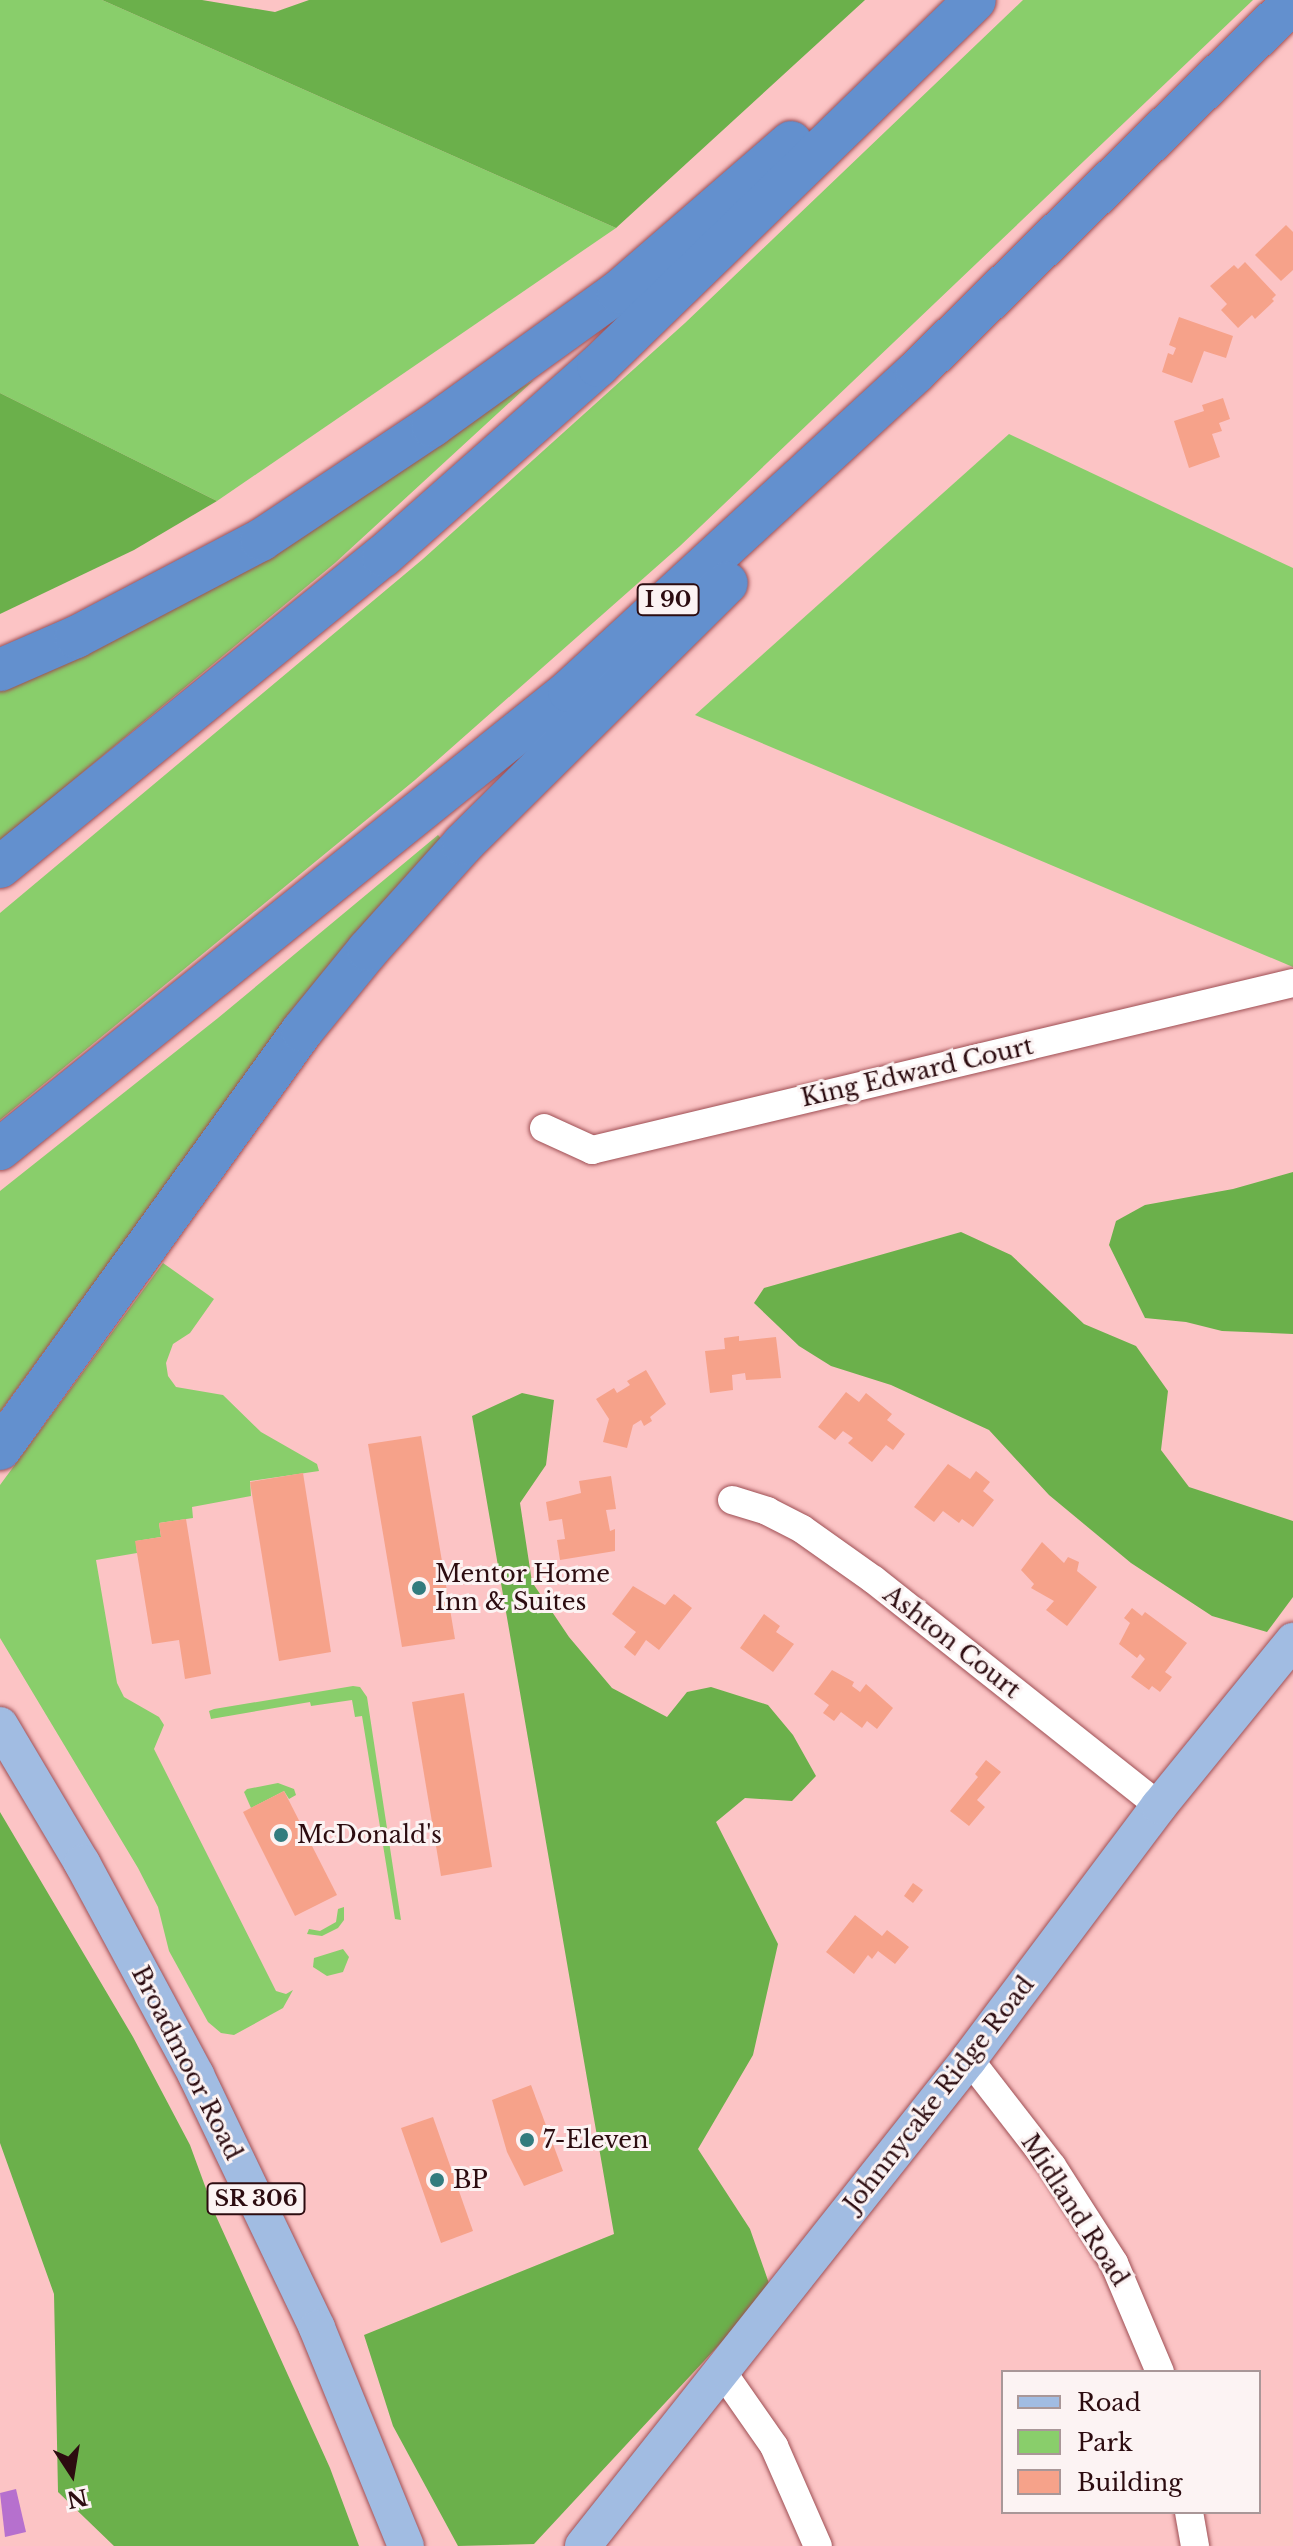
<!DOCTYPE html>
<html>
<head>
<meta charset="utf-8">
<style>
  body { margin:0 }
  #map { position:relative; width:1293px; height:2546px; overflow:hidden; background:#fcc4c5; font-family:"Libre Baskerville",serif }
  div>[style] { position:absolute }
  .green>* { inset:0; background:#89ce6b }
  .forest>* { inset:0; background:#6bb04b }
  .water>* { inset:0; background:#b670ce }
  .building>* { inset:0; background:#f6a28a }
  .roads { filter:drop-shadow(0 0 2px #9e4f54) drop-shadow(0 0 2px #9e4f54) }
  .minor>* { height:28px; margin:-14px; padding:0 14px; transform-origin:14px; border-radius:14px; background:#fff }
  .major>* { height:36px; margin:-18px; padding:0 18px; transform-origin:18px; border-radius:18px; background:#a1bce2 }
  .highway>* { height:42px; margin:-21px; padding:0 21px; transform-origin:21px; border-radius:21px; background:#6390ce }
  .dots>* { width:22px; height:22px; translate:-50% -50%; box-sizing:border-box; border:4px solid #fcf3f3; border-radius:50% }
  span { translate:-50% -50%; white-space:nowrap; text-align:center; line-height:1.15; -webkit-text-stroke:6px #fcf3f3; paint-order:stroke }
  .shield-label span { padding:2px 6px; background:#fcf3f3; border:2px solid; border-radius:6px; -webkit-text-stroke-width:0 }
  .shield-label { font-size:22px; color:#2c0c10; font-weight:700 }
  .street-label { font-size:24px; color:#2c0c10 }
  .poi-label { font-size:24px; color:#2c0c10 }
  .left { translate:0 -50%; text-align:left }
  .legend { position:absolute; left:1001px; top:2370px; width:260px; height:144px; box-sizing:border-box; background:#fcf3f3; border:2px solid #a99798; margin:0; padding:10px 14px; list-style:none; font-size:24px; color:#2c0c10 }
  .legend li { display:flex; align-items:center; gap:16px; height:40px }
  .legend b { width:40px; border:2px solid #a99798 }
  .north { position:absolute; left:32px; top:2434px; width:80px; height:80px; -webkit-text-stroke:6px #fcf3f3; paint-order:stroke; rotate:168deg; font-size:22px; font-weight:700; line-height:32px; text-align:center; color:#2c0c10 }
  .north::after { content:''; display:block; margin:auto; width:28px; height:36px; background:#2c0c10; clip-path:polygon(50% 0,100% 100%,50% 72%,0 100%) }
</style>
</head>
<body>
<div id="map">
  <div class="green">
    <div style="clip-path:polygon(0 0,102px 0,616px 228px,217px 501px,0 393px)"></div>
    <div style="clip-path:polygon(1023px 0,1253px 0,680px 546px,415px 780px,0 1120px,0 913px,423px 559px,685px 323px)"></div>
    <div style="clip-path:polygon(534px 380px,335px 563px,0 841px,0 691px,58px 664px)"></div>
    <div style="clip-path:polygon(1009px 434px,1293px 568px,1293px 967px,695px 715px)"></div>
    <div style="clip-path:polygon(438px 835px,444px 842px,111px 1260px,0 1412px,0 1191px,218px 1018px)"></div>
    <div style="clip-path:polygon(163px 1263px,214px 1299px,190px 1333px,173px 1344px,166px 1363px,168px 1376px,176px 1387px,223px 1395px,261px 1432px,317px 1464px,319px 1471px,250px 1481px,251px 1496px,192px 1507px,193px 1518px,159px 1523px,161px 1537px,136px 1541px,137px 1553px,96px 1560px,117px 1683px,124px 1697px,159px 1717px,164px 1725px,154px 1749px,276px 1991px,286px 1994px,293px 1990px,283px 2008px,234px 2035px,221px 2033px,208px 2022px,169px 1951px,158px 1907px,138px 1868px,0 1638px,0 1485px)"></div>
    <div style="clip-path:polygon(353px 1686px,360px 1687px,367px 1697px,401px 1920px,395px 1919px,362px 1716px,355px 1717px,352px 1700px,311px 1706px,310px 1702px,211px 1719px,209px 1711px,214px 1709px)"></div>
    <div style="clip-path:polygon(278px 1783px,294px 1789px,296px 1795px,289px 1799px,284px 1791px,251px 1808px,244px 1792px,247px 1789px)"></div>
    <div style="clip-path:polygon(344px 1907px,344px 1920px,338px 1928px,322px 1936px,307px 1934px,309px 1929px,320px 1931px,336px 1922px,338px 1909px)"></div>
    <div style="clip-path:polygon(343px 1949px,349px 1957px,343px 1972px,327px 1976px,313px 1967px,314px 1958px)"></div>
  </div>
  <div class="forest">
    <div style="clip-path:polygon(102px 0,202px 0,275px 12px,309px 0,865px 0,616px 228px)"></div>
    <div style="clip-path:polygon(0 393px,217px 501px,134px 550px,0 614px)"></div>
    <div style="clip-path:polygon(1293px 1172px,1293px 1334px,1222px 1331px,1186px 1322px,1145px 1318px,1109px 1245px,1116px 1221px,1145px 1205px,1233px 1189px)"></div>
    <div style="clip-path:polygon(961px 1232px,1011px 1255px,1084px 1324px,1136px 1346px,1168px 1391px,1161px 1450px,1189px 1487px,1293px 1521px,1293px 1597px,1267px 1632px,1212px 1616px,1131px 1563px,1049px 1495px,989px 1430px,891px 1385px,831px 1366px,799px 1346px,754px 1303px,764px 1288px)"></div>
    <div style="clip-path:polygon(522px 1393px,554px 1400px,546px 1465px,520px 1503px,532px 1582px,569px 1637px,612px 1688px,667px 1717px,687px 1692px,711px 1687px,768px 1705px,793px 1735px,816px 1776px,792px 1801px,745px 1798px,716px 1822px,778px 1944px,753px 2055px,698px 2149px,750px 2229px,771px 2289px,534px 2544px,458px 2546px,393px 2426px,364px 2335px,614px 2234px,472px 1416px)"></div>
    <div style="clip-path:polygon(0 1812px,133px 2037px,190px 2145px,216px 2216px,330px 2468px,359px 2546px,114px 2546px,58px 2492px,54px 2294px,0 2143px)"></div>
  </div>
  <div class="water">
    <div style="clip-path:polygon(16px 2489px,26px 2532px,5px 2537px,0 2493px)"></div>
  </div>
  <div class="building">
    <div style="clip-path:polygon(1286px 225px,1293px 232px,1293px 270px,1281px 281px,1255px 255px)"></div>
    <div style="clip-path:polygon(1245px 262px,1276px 295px,1272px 299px,1274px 301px,1255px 319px,1252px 315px,1238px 328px,1221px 310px,1227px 304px,1210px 286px,1234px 265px,1238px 269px)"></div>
    <div style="clip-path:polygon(1179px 317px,1233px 336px,1226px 358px,1204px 351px,1192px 383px,1162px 372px,1168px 353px,1173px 355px,1176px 348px,1169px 345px)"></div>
    <div style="clip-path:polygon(1223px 398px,1230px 419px,1219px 423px,1222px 431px,1212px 434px,1220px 457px,1189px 468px,1174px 421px,1204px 411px,1202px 405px)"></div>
    <div style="clip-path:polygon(739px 1336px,739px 1341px,776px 1337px,781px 1378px,746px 1380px,745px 1373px,732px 1375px,733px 1390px,710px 1393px,705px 1351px,725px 1349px,724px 1338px)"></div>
    <div style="clip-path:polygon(646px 1370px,666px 1404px,650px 1417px,652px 1421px,644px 1426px,641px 1420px,633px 1425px,627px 1448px,603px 1442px,609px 1419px,596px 1399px,614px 1388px,617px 1393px,630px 1385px,627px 1381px)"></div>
    <div style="clip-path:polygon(846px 1392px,859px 1402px,866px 1393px,892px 1414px,887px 1420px,905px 1434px,893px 1450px,886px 1445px,872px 1462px,848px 1443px,853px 1438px,843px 1431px,835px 1440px,818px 1427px)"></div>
    <div style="clip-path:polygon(421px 1436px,455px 1639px,402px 1647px,368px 1444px)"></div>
    <div style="clip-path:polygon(948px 1464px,970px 1479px,976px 1471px,990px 1482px,983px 1491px,994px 1500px,973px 1527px,962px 1519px,959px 1523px,943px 1511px,934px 1522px,914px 1507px)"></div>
    <div style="clip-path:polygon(303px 1473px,331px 1652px,279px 1661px,250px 1482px)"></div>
    <div style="clip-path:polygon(611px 1476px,616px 1509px,606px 1510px,610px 1531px,615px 1529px,615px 1551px,560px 1560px,557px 1540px,565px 1539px,562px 1519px,549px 1521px,546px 1502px,581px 1493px,579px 1481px)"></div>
    <div style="clip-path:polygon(186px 1519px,211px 1674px,185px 1679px,179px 1640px,152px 1644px,135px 1541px,161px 1537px,159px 1523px)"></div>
    <div style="clip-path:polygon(1042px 1542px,1064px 1563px,1068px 1557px,1079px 1562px,1077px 1571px,1097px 1587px,1067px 1626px,1046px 1610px,1054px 1601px,1031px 1588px,1034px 1584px,1021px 1570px)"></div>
    <div style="clip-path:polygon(633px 1586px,665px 1605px,674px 1594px,692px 1608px,659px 1650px,646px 1640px,635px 1656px,624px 1647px,636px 1632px,612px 1614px)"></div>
    <div style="clip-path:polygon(1132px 1608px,1142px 1616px,1145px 1612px,1187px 1643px,1165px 1672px,1172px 1677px,1160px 1692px,1152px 1686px,1149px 1690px,1131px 1677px,1145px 1659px,1140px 1654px,1137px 1658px,1119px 1644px,1130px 1623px,1124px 1618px)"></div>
    <div style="clip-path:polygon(764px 1614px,780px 1626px,776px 1632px,794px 1644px,773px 1672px,740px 1648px)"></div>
    <div style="clip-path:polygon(832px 1670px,854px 1682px,852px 1686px,860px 1692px,866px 1684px,893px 1708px,877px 1729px,867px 1721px,862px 1728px,841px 1712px,834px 1721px,823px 1713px,829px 1705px,814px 1694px)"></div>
    <div style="clip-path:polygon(464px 1693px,492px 1867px,441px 1876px,412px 1702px)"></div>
    <div style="clip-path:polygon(986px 1760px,1001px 1772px,977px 1800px,985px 1807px,969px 1826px,950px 1811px,978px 1777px,975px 1774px)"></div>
    <div style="clip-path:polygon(284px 1791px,337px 1895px,295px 1916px,243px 1812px)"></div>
    <div style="clip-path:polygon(913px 1883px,923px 1890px,913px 1903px,904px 1896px)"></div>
    <div style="clip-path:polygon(855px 1915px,882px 1936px,887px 1930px,909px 1947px,895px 1964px,878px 1951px,872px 1959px,868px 1955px,854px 1974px,826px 1952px)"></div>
    <div style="clip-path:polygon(531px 2085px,563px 2171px,524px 2186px,507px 2152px,492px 2100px)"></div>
    <div style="clip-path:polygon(433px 2117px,473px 2231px,441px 2243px,401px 2128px)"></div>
  </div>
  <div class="roads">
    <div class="minor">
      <div style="left:544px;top:1128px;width:53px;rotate:24.6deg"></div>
      <div style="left:592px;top:1150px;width:721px;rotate:-13.4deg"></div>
      <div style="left:732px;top:1500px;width:37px;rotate:17deg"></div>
      <div style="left:767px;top:1511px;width:39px;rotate:27deg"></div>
      <div style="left:802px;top:1529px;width:88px;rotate:35.3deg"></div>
      <div style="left:874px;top:1580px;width:364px;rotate:38.4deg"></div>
      <div style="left:969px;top:2059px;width:135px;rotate:52.2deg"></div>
      <div style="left:1052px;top:2166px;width:115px;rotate:57.4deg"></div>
      <div style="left:1114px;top:2263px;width:118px;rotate:67.1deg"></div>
      <div style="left:721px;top:2370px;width:93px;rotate:55.1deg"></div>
      <div style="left:774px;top:2446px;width:109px;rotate:66.3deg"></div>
      <div style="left:1189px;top:2512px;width:35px;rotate:80deg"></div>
    </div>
    <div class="major">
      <div style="left:0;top:1725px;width:161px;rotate:59.3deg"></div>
      <div style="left:82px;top:1863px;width:241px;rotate:61.7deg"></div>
      <div style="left:196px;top:2075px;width:280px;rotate:64.4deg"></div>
      <div style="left:317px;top:2328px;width:235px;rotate:67.8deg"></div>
      <div style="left:583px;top:2546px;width:621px;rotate:-51.6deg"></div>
      <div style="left:969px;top:2059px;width:316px;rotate:-53.1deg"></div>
      <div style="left:1159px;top:1806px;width:213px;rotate:-50.9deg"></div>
    </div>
    <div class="highway">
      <div style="left:0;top:670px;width:83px;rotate:-23.5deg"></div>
      <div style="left:76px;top:637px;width:209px;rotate:-27.7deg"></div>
      <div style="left:261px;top:540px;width:206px;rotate:-33.7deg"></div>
      <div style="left:432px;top:426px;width:229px;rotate:-35.8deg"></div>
      <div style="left:618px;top:292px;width:229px;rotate:-40.9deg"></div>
      <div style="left:0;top:867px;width:493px;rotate:-39.1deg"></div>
      <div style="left:383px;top:556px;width:287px;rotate:-41.5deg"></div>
      <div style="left:598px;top:366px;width:525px;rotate:-44.15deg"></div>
      <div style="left:0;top:1149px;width:730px;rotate:-38.83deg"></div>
      <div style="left:569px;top:691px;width:471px;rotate:-42.6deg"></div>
      <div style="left:916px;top:372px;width:528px;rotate:-44.46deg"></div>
      <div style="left:0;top:1449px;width:516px;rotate:-54.15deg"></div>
      <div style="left:302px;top:1031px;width:104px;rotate:-50.8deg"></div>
      <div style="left:368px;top:950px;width:142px;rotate:-48.1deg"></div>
      <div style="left:463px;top:844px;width:371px;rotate:-44.7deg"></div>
    </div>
  </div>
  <div class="dots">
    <div style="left:419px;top:1588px;background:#337c7e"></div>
    <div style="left:281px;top:1835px;background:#337c7e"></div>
    <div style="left:527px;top:2140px;background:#337c7e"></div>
    <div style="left:437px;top:2180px;background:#337c7e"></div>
  </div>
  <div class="shield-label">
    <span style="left:668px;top:600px">I 90</span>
    <span style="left:256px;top:2199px">SR 306</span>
  </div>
  <div class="street-label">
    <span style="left:917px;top:1072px;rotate:-13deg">King Edward Court</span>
    <span style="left:952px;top:1642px;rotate:38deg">Ashton Court</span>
    <span style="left:187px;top:2063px;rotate:63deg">Broadmoor Road</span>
    <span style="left:939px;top:2094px;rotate:-52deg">Johnnycake Ridge Road</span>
    <span style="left:1075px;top:2210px;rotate:57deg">Midland Road</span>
  </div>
  <div class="poi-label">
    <span class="left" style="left:435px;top:1588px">Mentor Home<br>Inn &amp; Suites</span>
    <span class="left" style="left:297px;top:1835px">McDonald's</span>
    <span class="left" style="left:543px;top:2140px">7-Eleven</span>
    <span class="left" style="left:453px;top:2180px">BP</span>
  </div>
  <ul class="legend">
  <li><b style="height:10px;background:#a1bce2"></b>Road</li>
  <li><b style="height:22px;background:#89ce6b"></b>Park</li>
  <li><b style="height:22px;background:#f6a28a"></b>Building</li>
  </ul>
  <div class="north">N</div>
</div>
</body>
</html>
